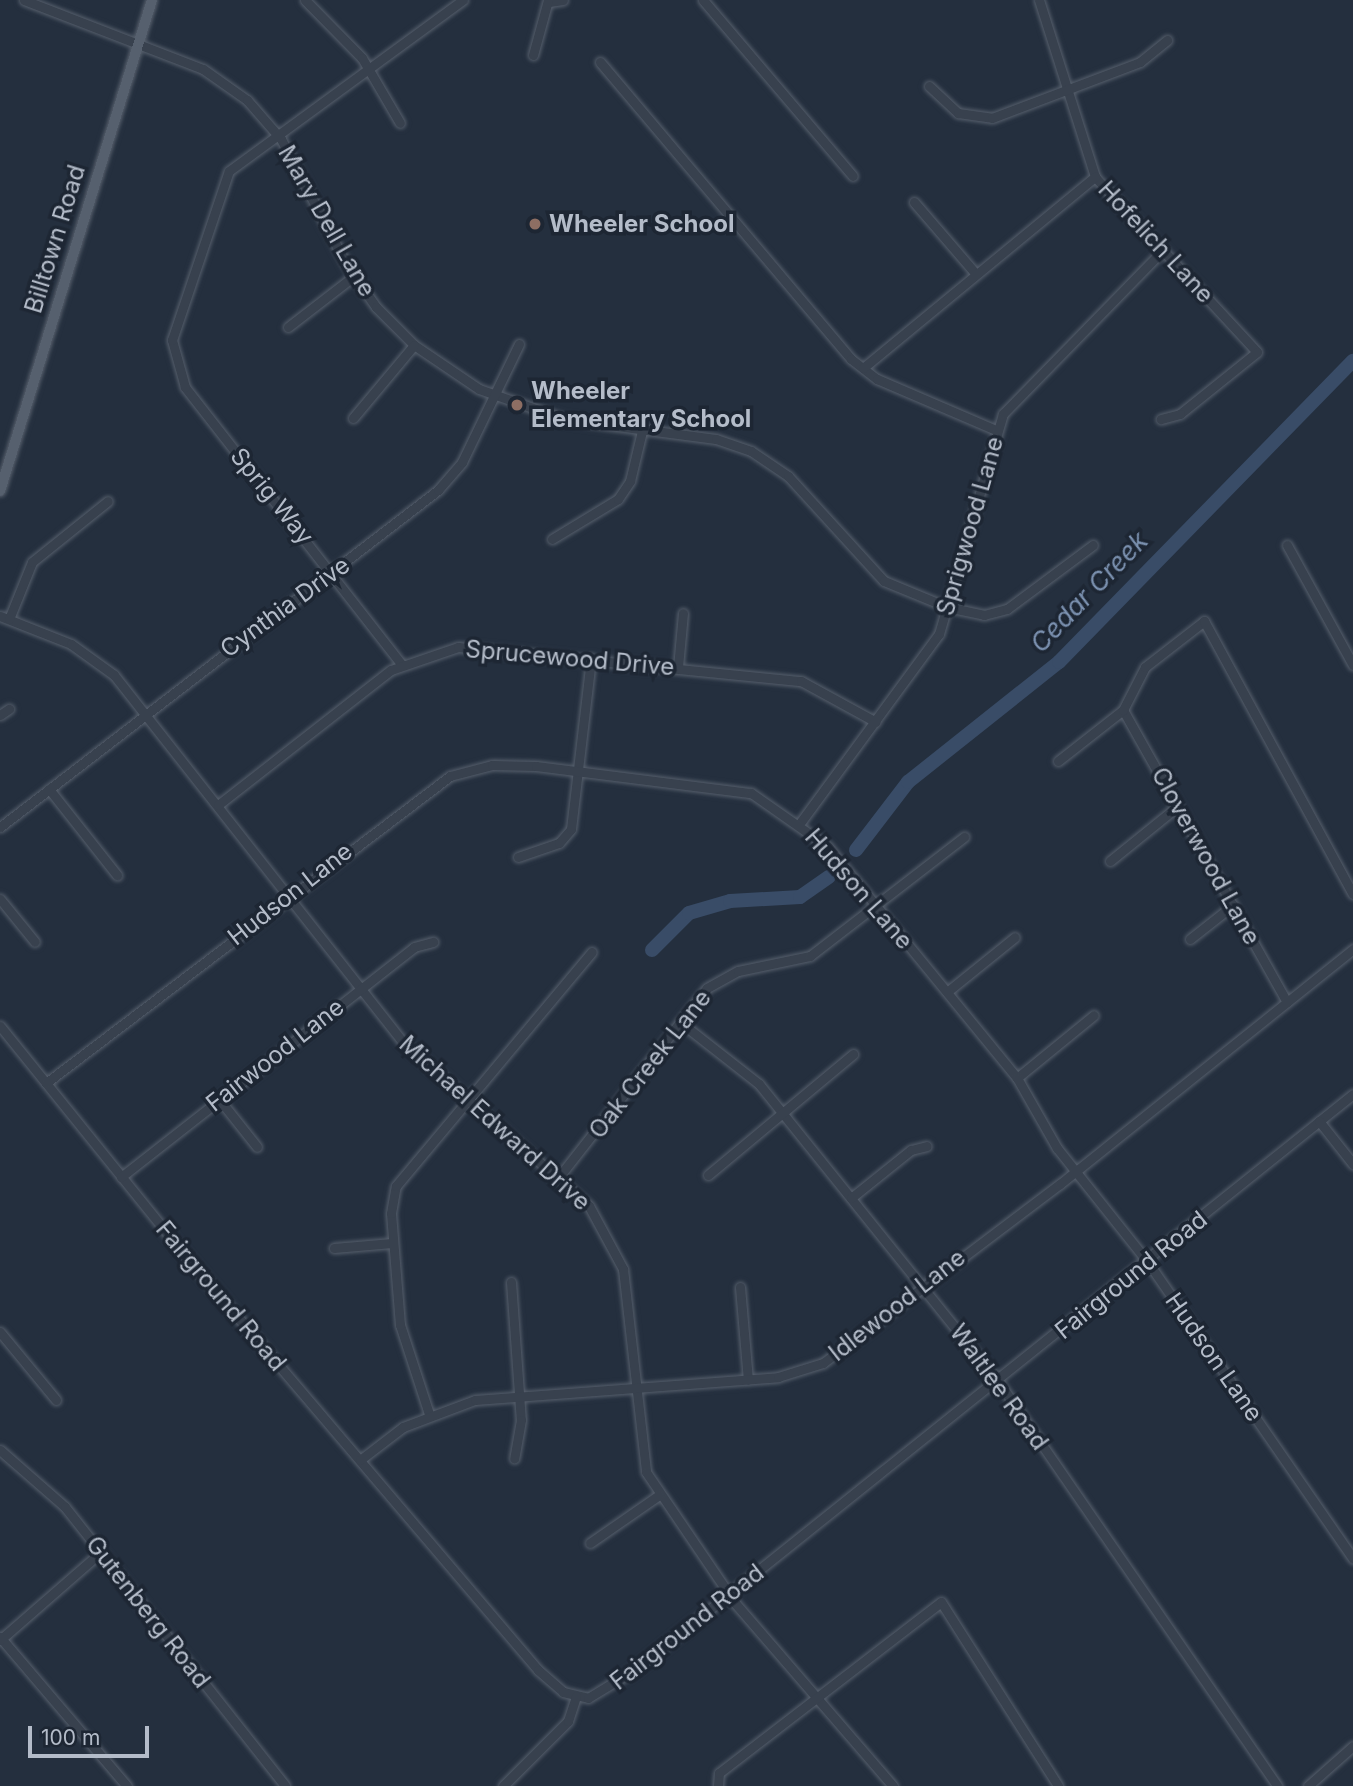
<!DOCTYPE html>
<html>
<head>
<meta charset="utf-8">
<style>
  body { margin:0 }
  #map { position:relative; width:1353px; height:1786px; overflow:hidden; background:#242f3e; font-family:Inter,sans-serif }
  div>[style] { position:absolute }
  .river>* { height:14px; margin:-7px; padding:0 7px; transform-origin:7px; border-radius:7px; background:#394c67 }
  .roads { filter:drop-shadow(0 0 2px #565f6c) drop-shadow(0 0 2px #565f6c) }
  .minor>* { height:9px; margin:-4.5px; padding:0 4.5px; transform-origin:4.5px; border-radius:4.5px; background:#38414e }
  .major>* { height:10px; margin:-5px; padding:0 5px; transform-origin:5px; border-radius:5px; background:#56606e }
  .dots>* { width:19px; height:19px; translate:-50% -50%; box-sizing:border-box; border:4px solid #1d2633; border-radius:50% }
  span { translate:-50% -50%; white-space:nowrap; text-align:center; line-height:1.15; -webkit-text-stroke:7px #1d2633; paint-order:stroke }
  .street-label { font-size:24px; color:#b4bcc9 }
  .poi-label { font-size:24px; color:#b4bcc9; font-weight:700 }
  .left { translate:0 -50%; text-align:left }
  .water-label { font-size:26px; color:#7c92b1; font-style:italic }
  .scale { position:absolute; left:28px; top:1726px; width:121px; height:32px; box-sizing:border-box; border:4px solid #b4bcc9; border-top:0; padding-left:9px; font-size:21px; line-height:24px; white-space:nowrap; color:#b4bcc9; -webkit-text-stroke:5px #1d2633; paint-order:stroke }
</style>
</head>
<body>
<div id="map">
  <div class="river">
    <div style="left:856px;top:850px;width:86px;rotate:-52.6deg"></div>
    <div style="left:908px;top:782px;width:193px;rotate:-38.5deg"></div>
    <div style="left:1059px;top:662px;width:421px;rotate:-45.7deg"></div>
    <div style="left:652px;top:950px;width:52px;rotate:-45deg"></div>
    <div style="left:689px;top:913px;width:43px;rotate:-16.3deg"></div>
    <div style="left:730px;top:901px;width:70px;rotate:-3.3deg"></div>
    <div style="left:800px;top:897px;width:35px;rotate:-35deg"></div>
  </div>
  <div class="roads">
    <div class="minor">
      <div style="left:24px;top:0;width:192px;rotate:21.1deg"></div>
      <div style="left:203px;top:69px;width:54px;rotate:35.2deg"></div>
      <div style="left:247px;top:100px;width:52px;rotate:48.9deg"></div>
      <div style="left:281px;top:139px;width:141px;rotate:62.5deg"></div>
      <div style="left:346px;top:264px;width:52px;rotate:55.1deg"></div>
      <div style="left:376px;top:307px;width:54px;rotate:45deg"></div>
      <div style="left:414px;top:345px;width:78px;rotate:34.1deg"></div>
      <div style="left:479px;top:389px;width:90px;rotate:19.4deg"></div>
      <div style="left:564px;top:419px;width:153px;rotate:7.5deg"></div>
      <div style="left:716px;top:439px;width:37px;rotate:19deg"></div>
      <div style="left:751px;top:451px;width:45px;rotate:34deg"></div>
      <div style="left:788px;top:476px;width:142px;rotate:47.6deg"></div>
      <div style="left:884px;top:581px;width:68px;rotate:22.4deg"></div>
      <div style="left:947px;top:607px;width:38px;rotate:12deg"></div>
      <div style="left:984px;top:615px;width:24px;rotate:-15deg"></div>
      <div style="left:1007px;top:609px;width:107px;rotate:-36.7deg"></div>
      <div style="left:305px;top:0;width:81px;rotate:45.5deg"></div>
      <div style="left:362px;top:58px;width:75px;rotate:59.7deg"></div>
      <div style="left:703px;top:0;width:231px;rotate:49.6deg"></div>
      <div style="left:1039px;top:0;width:186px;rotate:72.4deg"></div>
      <div style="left:1095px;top:177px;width:238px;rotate:47.2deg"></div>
      <div style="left:1257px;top:352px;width:99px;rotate:141.2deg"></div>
      <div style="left:1180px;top:414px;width:20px;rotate:165deg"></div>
      <div style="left:549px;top:2px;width:14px;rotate:-8deg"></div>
      <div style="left:533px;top:55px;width:57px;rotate:-74.7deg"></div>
      <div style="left:600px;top:62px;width:389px;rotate:49.8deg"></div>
      <div style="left:851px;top:359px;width:33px;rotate:38deg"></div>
      <div style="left:877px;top:379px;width:129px;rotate:23.2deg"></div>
      <div style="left:929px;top:86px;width:40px;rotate:43deg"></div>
      <div style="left:958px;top:113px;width:34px;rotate:8deg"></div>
      <div style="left:992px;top:118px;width:158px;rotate:-20.7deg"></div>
      <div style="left:1140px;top:62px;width:35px;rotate:-39deg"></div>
      <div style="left:914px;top:202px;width:95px;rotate:49.3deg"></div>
      <div style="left:288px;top:327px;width:83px;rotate:-37.7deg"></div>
      <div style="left:863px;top:368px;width:301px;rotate:-39.5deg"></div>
      <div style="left:353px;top:418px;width:95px;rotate:-50.1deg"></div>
      <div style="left:552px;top:539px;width:77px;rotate:-31.2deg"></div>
      <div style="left:618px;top:499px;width:22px;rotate:-56deg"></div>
      <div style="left:630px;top:481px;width:51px;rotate:-76.5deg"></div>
      <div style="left:1287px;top:545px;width:137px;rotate:61.2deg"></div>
      <div style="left:0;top:616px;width:76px;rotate:21.5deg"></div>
      <div style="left:71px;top:644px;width:53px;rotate:35.8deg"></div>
      <div style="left:114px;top:675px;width:466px;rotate:51.8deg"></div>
      <div style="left:402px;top:1041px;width:249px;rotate:41.4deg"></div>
      <div style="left:589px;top:1206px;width:72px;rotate:61.6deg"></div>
      <div style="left:623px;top:1269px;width:204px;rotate:83.5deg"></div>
      <div style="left:646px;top:1472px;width:158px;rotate:55.8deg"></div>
      <div style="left:735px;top:1603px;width:242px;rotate:49.2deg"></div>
      <div style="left:9px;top:619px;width:61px;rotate:-68deg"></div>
      <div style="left:32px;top:562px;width:97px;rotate:-38.8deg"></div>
      <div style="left:402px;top:665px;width:353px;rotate:-128deg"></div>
      <div style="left:185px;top:387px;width:49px;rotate:-105.5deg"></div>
      <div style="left:172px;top:340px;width:178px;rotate:-71.4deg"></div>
      <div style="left:229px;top:171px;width:290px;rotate:-36.2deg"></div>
      <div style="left:678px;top:667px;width:54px;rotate:-84.7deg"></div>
      <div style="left:1123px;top:710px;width:335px;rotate:60.7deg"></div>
      <div style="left:0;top:715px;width:11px;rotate:-34deg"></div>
      <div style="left:1058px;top:761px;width:83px;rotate:-38.1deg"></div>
      <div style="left:1123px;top:710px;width:48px;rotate:-62.9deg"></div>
      <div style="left:1145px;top:667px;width:75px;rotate:-37.9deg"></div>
      <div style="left:1204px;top:621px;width:311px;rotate:61.4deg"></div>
      <div style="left:49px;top:789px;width:110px;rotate:51.7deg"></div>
      <div style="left:218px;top:805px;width:219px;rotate:-38deg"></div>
      <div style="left:391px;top:670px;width:71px;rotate:-18.9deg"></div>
      <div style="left:458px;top:647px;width:345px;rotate:5.7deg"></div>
      <div style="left:801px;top:681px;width:85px;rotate:28.7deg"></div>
      <div style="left:800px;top:823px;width:235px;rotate:-53.7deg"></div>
      <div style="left:939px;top:634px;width:229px;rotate:-73.8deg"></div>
      <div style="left:1003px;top:414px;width:229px;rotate:-45.7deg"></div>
      <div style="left:0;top:827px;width:553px;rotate:-37.57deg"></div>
      <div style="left:438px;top:490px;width:37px;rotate:-49deg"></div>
      <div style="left:462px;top:462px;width:131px;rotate:-64.2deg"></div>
      <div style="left:518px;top:857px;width:43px;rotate:-18.9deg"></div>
      <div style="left:559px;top:843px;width:18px;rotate:-49deg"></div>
      <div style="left:571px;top:829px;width:172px;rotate:-83.3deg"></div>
      <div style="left:1110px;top:861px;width:87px;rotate:-39deg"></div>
      <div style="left:0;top:899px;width:55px;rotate:50.9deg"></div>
      <div style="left:1190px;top:939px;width:55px;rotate:-38.3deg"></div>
      <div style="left:947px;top:992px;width:87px;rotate:-39deg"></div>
      <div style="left:680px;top:1022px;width:100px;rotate:38.1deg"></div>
      <div style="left:759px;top:1084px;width:381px;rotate:51.2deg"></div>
      <div style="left:998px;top:1381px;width:492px;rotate:55.4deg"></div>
      <div style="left:0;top:1026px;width:285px;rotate:51.1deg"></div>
      <div style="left:179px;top:1248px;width:554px;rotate:49.61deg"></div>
      <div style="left:538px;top:1670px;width:33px;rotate:41deg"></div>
      <div style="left:563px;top:1692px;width:26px;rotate:13deg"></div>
      <div style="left:588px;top:1698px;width:54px;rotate:-31.3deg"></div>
      <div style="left:634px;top:1670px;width:921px;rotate:-38.7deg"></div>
      <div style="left:1017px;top:1078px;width:99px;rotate:-39.3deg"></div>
      <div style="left:46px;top:1083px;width:507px;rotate:-37.23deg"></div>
      <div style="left:450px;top:776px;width:43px;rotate:-14.7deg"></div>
      <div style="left:492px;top:765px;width:44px;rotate:1.3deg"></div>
      <div style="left:536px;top:766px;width:217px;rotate:7.2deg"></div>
      <div style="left:751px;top:793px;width:94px;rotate:35deg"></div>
      <div style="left:828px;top:847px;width:298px;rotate:50.7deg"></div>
      <div style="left:1017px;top:1078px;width:81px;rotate:60.3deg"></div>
      <div style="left:1057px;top:1148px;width:144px;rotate:51.5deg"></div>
      <div style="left:1147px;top:1261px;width:362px;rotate:55.3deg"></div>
      <div style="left:219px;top:1099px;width:61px;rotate:51.6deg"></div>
      <div style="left:1319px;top:1121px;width:55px;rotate:51.7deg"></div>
      <div style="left:708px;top:1175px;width:189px;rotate:-39.8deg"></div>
      <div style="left:121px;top:1177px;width:372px;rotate:-38.1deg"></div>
      <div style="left:414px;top:947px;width:20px;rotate:-15deg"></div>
      <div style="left:558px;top:1178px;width:241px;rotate:-51.9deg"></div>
      <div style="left:707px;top:988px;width:35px;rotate:-29deg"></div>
      <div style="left:738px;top:971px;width:74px;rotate:-11.8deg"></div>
      <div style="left:810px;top:956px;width:195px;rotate:-37.7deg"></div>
      <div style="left:851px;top:1198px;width:77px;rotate:-38.7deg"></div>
      <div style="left:911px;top:1150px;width:16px;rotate:-14deg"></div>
      <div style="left:334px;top:1248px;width:58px;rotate:-4.9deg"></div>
      <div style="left:511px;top:1282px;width:138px;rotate:85.9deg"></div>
      <div style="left:521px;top:1420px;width:39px;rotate:100deg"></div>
      <div style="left:740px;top:1287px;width:93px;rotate:85.1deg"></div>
      <div style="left:0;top:1332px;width:88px;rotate:50.5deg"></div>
      <div style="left:429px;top:1414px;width:94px;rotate:-108deg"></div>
      <div style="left:400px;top:1325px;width:112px;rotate:-94.6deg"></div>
      <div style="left:391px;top:1213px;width:27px;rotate:-80deg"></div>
      <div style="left:396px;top:1186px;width:305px;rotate:-50.1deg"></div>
      <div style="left:0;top:1450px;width:86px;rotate:41.2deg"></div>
      <div style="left:65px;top:1507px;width:355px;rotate:51.7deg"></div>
      <div style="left:360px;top:1460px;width:54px;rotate:-37.5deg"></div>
      <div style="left:403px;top:1427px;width:77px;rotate:-20.6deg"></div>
      <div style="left:475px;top:1400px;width:304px;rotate:-4.3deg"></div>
      <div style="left:778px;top:1377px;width:47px;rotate:-17.3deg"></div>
      <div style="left:823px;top:1363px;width:297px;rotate:-37.1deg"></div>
      <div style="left:1060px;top:1184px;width:376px;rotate:-38.7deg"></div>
      <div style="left:590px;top:1543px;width:84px;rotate:-34.8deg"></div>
      <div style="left:0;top:1637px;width:196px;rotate:49.6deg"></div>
      <div style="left:0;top:1640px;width:134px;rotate:-41.1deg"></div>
      <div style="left:503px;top:1786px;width:92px;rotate:-45deg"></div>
      <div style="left:568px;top:1721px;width:26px;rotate:-72deg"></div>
      <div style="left:718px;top:1786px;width:13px;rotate:-86deg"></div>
      <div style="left:719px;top:1773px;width:280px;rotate:-37.6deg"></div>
      <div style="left:941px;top:1602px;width:218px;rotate:57.5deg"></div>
      <div style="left:1308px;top:1786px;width:60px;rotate:-41.6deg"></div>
    </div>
    <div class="major">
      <div style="left:0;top:491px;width:514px;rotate:-72.8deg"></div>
    </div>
  </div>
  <div class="dots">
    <div style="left:535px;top:224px;background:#8d6e63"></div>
    <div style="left:517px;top:405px;background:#8d6e63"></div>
  </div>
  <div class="street-label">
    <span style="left:327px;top:221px;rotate:60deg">Mary Dell Lane</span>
    <span style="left:55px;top:239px;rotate:-73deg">Billtown Road</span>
    <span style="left:1156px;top:242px;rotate:47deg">Hofelich Lane</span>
    <span style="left:272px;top:496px;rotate:51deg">Sprig Way</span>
    <span style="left:970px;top:526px;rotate:-74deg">Sprigwood Lane</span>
    <span style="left:285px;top:607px;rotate:-36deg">Cynthia Drive</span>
    <span style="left:570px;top:658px;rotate:5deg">Sprucewood Drive</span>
    <span style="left:1206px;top:856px;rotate:61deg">Cloverwood Lane</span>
    <span style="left:859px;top:889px;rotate:49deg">Hudson Lane</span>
    <span style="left:290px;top:894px;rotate:-38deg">Hudson Lane</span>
    <span style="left:275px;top:1055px;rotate:-38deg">Fairwood Lane</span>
    <span style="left:650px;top:1064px;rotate:-52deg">Oak Creek Lane</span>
    <span style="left:495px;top:1123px;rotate:42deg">Michael Edward Drive</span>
    <span style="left:1131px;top:1275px;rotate:-39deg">Fairground Road</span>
    <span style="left:221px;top:1296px;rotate:50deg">Fairground Road</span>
    <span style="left:897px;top:1305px;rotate:-38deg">Idlewood Lane</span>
    <span style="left:1214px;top:1357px;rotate:55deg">Hudson Lane</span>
    <span style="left:999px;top:1387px;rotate:54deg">Waltlee Road</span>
    <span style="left:148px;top:1612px;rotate:52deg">Gutenberg Road</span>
    <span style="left:687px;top:1627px;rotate:-38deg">Fairground Road</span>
  </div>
  <div class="poi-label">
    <span class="left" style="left:549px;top:224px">Wheeler School</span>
    <span class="left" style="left:531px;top:405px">Wheeler<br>Elementary School</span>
  </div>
  <div class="water-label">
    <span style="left:1089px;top:592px;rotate:-46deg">Cedar Creek</span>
  </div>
  <div class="scale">100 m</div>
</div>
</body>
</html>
